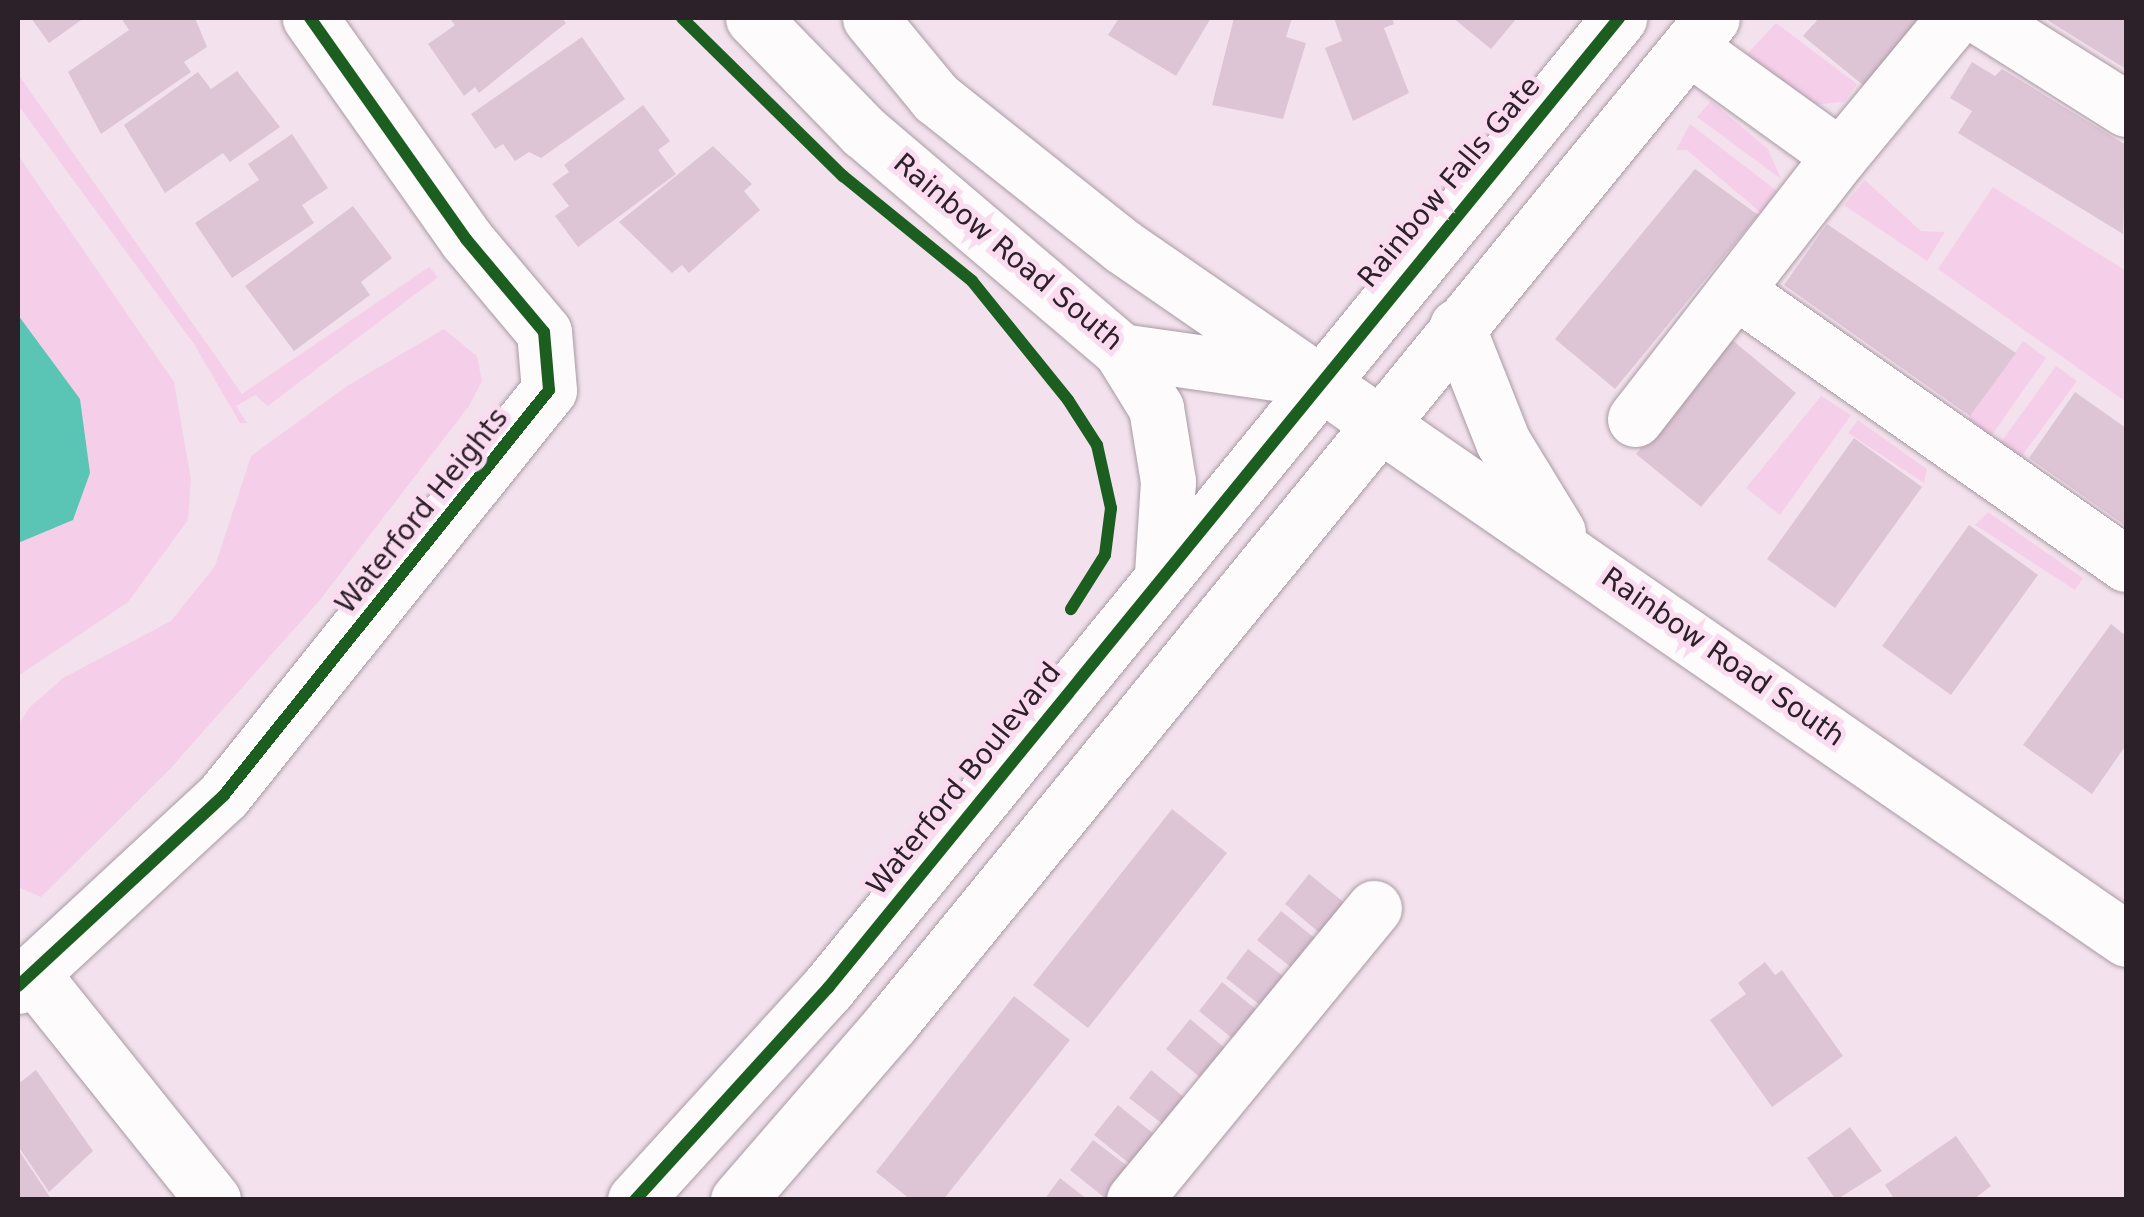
<!DOCTYPE html>
<html>
<head>
<meta charset="utf-8">
<style>
  body { margin:0 }
  #map { position:relative; width:2144px; height:1217px; overflow:hidden; background:#f3e2ed; font-family:"DejaVu Sans",sans-serif }
  div>[style] { position:absolute }
  .green>* { inset:0; background:#f5cfe9 }
  .water>* { inset:0; background:#5ac4b5 }
  .building>* { inset:0; background:#dec5d6 }
  .roads { filter:drop-shadow(0 0 2px #a89aa3) drop-shadow(0 0 2px #a89aa3) }
  .minor>* { height:55px; margin:-27.5px; padding:0 27.5px; transform-origin:27.5px; border-radius:27.5px; background:#fdfbfc }
  .major>* { height:55px; margin:-27.5px; padding:0 27.5px; transform-origin:27.5px; border-radius:27.5px; background:#fdfbfc }
  .cycleway>* { height:12px; margin:-6px; padding:0 6px; transform-origin:6px; border-radius:6px; background:#1b5e20 }
  span { translate:-50% -50%; white-space:nowrap; text-align:center; line-height:1.15; -webkit-text-stroke:10px #fadbf0; paint-order:stroke }
  .street-label { font-size:28px; color:#2c2129 }
  .frame { position:absolute; inset:0; border:20px solid #2c2129; pointer-events:none }
</style>
</head>
<body>
<div id="map">
  <div class="green">
    <div style="clip-path:polygon(1776px 23px,1857px 84px,1844px 102px,1811px 105px,1747px 54px)"></div>
    <div style="clip-path:polygon(18px 74px,242px 394px,429px 267px,438px 277px,268px 406px,255px 395px,236px 406px,247px 423px,240px 423px,194px 344px,18px 105px)"></div>
    <div style="clip-path:polygon(1711px 101px,1768px 149px,1781px 179px,1697px 117px)"></div>
    <div style="clip-path:polygon(1690px 124px,1777px 191px,1761px 213px,1687px 150px,1676px 150px)"></div>
    <div style="clip-path:polygon(18px 155px,174px 382px,191px 479px,188px 520px,128px 602px,18px 676px)"></div>
    <div style="clip-path:polygon(1865px 180px,1921px 231px,1945px 232px,1927px 261px,1844px 205px)"></div>
    <div style="clip-path:polygon(1993px 187px,2126px 271px,2126px 402px,1938px 269px)"></div>
    <div style="clip-path:polygon(444px 329px,477px 356px,482px 381px,469px 406px,320px 600px,170px 769px,41px 897px,18px 887px,18px 725px,29px 708px,63px 678px,171px 621px,215px 566px,251px 456px,347px 386px)"></div>
    <div style="clip-path:polygon(2023px 341px,2046px 358px,1987px 442px,1963px 426px)"></div>
    <div style="clip-path:polygon(2056px 366px,2077px 381px,2016px 464px,1996px 449px)"></div>
    <div style="clip-path:polygon(1821px 396px,1851px 415px,1780px 515px,1746px 488px)"></div>
    <div style="clip-path:polygon(1858px 420px,1927px 469px,1924px 483px,1848px 433px)"></div>
    <div style="clip-path:polygon(1988px 512px,2083px 578px,2075px 590px,1975px 525px)"></div>
  </div>
  <div class="water">
    <div style="clip-path:polygon(18px 315px,80px 399px,90px 473px,73px 520px,18px 543px)"></div>
  </div>
  <div class="building">
    <div style="clip-path:polygon(31px 18px,84px 18px,49px 43px)"></div>
    <div style="clip-path:polygon(121px 18px,195px 18px,207px 47px,184px 62px,191px 72px,101px 134px,68px 72px,129px 30px)"></div>
    <div style="clip-path:polygon(449px 18px,562px 18px,566px 23px,479px 93px,475px 87px,464px 96px,428px 44px,455px 25px)"></div>
    <div style="clip-path:polygon(1119px 18px,1211px 18px,1176px 76px,1108px 35px)"></div>
    <div style="clip-path:polygon(1234px 18px,1292px 18px,1286px 37px,1306px 43px,1283px 119px,1212px 105px)"></div>
    <div style="clip-path:polygon(1334px 18px,1392px 18px,1394px 24px,1384px 28px,1409px 93px,1353px 121px,1325px 48px,1342px 41px)"></div>
    <div style="clip-path:polygon(1453px 18px,1517px 18px,1491px 49px)"></div>
    <div style="clip-path:polygon(1819px 18px,1921px 18px,1864px 86px,1803px 36px)"></div>
    <div style="clip-path:polygon(2044px 18px,2126px 18px,2126px 69px)"></div>
    <div style="clip-path:polygon(582px 37px,625px 99px,541px 158px,529px 152px,515px 161px,503px 144px,495px 149px,471px 114px)"></div>
    <div style="clip-path:polygon(1972px 62px,1995px 76px,2002px 69px,2126px 145px,2123px 234px,1958px 133px,1972px 111px,1950px 98px)"></div>
    <div style="clip-path:polygon(237px 71px,280px 127px,230px 162px,223px 153px,165px 193px,124px 125px,198px 72px,211px 89px)"></div>
    <div style="clip-path:polygon(643px 105px,670px 141px,658px 150px,676px 174px,578px 247px,555px 216px,569px 206px,552px 184px,569px 172px,564px 165px)"></div>
    <div style="clip-path:polygon(292px 134px,328px 188px,302px 205px,314px 223px,232px 278px,195px 223px,259px 180px,248px 164px)"></div>
    <div style="clip-path:polygon(713px 146px,752px 184px,744px 191px,760px 210px,689px 273px,682px 265px,672px 273px,619px 222px)"></div>
    <div style="clip-path:polygon(1695px 169px,1758px 215px,1615px 389px,1555px 339px)"></div>
    <div style="clip-path:polygon(353px 206px,392px 258px,361px 282px,370px 295px,294px 351px,245px 286px)"></div>
    <div style="clip-path:polygon(1827px 224px,2016px 353px,1970px 416px,1784px 285px)"></div>
    <div style="clip-path:polygon(1731px 339px,1796px 393px,1701px 507px,1636px 454px)"></div>
    <div style="clip-path:polygon(2075px 392px,2126px 428px,2126px 526px,2029px 458px)"></div>
    <div style="clip-path:polygon(1854px 438px,1922px 487px,1835px 608px,1767px 559px)"></div>
    <div style="clip-path:polygon(1969px 525px,2038px 575px,1951px 695px,1882px 646px)"></div>
    <div style="clip-path:polygon(2111px 624px,2126px 636px,2126px 745px,2092px 794px,2023px 745px)"></div>
    <div style="clip-path:polygon(1172px 809px,1227px 853px,1088px 1028px,1033px 985px)"></div>
    <div style="clip-path:polygon(1309px 874px,1346px 904px,1321px 934px,1285px 904px)"></div>
    <div style="clip-path:polygon(1281px 911px,1316px 939px,1292px 968px,1257px 940px)"></div>
    <div style="clip-path:polygon(1248px 949px,1283px 976px,1260px 1005px,1226px 978px)"></div>
    <div style="clip-path:polygon(1765px 962px,1775px 975px,1782px 970px,1843px 1056px,1772px 1107px,1710px 1020px,1746px 994px,1738px 983px)"></div>
    <div style="clip-path:polygon(1222px 982px,1257px 1010px,1233px 1039px,1199px 1011px)"></div>
    <div style="clip-path:polygon(1014px 996px,1070px 1040px,943px 1200px,911px 1200px,876px 1172px)"></div>
    <div style="clip-path:polygon(1190px 1019px,1226px 1049px,1202px 1079px,1166px 1049px)"></div>
    <div style="clip-path:polygon(36px 1070px,93px 1151px,49px 1192px,18px 1146px,18px 1084px)"></div>
    <div style="clip-path:polygon(1151px 1070px,1185px 1098px,1164px 1125px,1129px 1098px)"></div>
    <div style="clip-path:polygon(1118px 1105px,1154px 1134px,1130px 1164px,1094px 1135px)"></div>
    <div style="clip-path:polygon(1850px 1127px,1882px 1171px,1836px 1200px,1807px 1158px)"></div>
    <div style="clip-path:polygon(1956px 1136px,1991px 1186px,1973px 1200px,1895px 1200px,1885px 1185px)"></div>
    <div style="clip-path:polygon(1093px 1140px,1130px 1168px,1106px 1199px,1070px 1170px)"></div>
    <div style="clip-path:polygon(18px 1149px,52px 1200px,18px 1200px)"></div>
    <div style="clip-path:polygon(1060px 1178px,1088px 1200px,1044px 1200px)"></div>
  </div>
  <div class="roads">
    <div class="minor">
      <div style="left:1982px;top:18px;width:170px;rotate:32.3deg"></div>
      <div style="left:1840px;top:156px;width:179px;rotate:-50.4deg"></div>
      <div style="left:1736px;top:291px;width:476px;rotate:35deg"></div>
      <div style="left:1635px;top:419px;width:333px;rotate:-52.1deg"></div>
      <div style="left:1840px;top:156px;width:186px;rotate:-144.2deg"></div>
      <div style="left:33px;top:975px;width:288px;rotate:51.3deg"></div>
      <div style="left:18px;top:986px;width:281px;rotate:-42.8deg"></div>
      <div style="left:224px;top:795px;width:519px;rotate:-51.25deg"></div>
      <div style="left:549px;top:390px;width:58px;rotate:-94.9deg"></div>
      <div style="left:544px;top:332px;width:121px;rotate:-130deg"></div>
      <div style="left:466px;top:239px;width:271px;rotate:-125.2deg"></div>
      <div style="left:635px;top:1200px;width:287px;rotate:-47.7deg"></div>
      <div style="left:828px;top:988px;width:1252px;rotate:-50.8deg"></div>
      <div style="left:738px;top:1200px;width:235px;rotate:-49.1deg"></div>
      <div style="left:892px;top:1022px;width:1296px;rotate:-50.76deg"></div>
      <div style="left:1134px;top:1200px;width:378px;rotate:-50.6deg"></div>
    </div>
    <div class="major">
      <div style="left:753px;top:18px;width:159px;rotate:45.8deg"></div>
      <div style="left:864px;top:132px;width:338px;rotate:40.4deg"></div>
      <div style="left:1121px;top:351px;width:185px;rotate:8.1deg"></div>
      <div style="left:870px;top:18px;width:104px;rotate:50.5deg"></div>
      <div style="left:936px;top:98px;width:238px;rotate:38.5deg"></div>
      <div style="left:1122px;top:246px;width:1220px;rotate:34.61deg"></div>
      <div style="left:1457px;top:326px;width:125px;rotate:68.4deg"></div>
      <div style="left:1503px;top:442px;width:105px;rotate:58.6deg"></div>
      <div style="left:1121px;top:351px;width:67px;rotate:58.4deg"></div>
      <div style="left:1156px;top:408px;width:74px;rotate:80.7deg"></div>
      <div style="left:1168px;top:481px;width:92px;rotate:93.7deg"></div>
    </div>
  </div>
  <div class="cycleway">
    <div style="left:682px;top:18px;width:226px;rotate:44.5deg"></div>
    <div style="left:843px;top:176px;width:166px;rotate:39.1deg"></div>
    <div style="left:972px;top:281px;width:153px;rotate:51.1deg"></div>
    <div style="left:1068px;top:400px;width:54px;rotate:57.2deg"></div>
    <div style="left:1097px;top:445px;width:65px;rotate:77.5deg"></div>
    <div style="left:1111px;top:508px;width:47px;rotate:97.3deg"></div>
    <div style="left:1105px;top:555px;width:64px;rotate:122.2deg"></div>
    <div style="left:18px;top:986px;width:281px;rotate:-42.8deg"></div>
    <div style="left:224px;top:795px;width:519px;rotate:-51.25deg"></div>
    <div style="left:549px;top:390px;width:58px;rotate:-94.9deg"></div>
    <div style="left:544px;top:332px;width:121px;rotate:-130deg"></div>
    <div style="left:466px;top:239px;width:271px;rotate:-125.2deg"></div>
    <div style="left:635px;top:1200px;width:287px;rotate:-47.7deg"></div>
    <div style="left:828px;top:988px;width:1252px;rotate:-50.8deg"></div>
  </div>
  <div class="street-label">
    <span style="left:1449px;top:182px;rotate:-50deg">Rainbow Falls Gate</span>
    <span style="left:1008px;top:252px;rotate:40deg">Rainbow Road South</span>
    <span style="left:422px;top:511px;rotate:-51deg">Waterford Heights</span>
    <span style="left:1723px;top:657px;rotate:35deg">Rainbow Road South</span>
    <span style="left:964px;top:779px;rotate:-51deg">Waterford Boulevard</span>
  </div>
  <div class="frame"></div>
</div>
</body>
</html>
